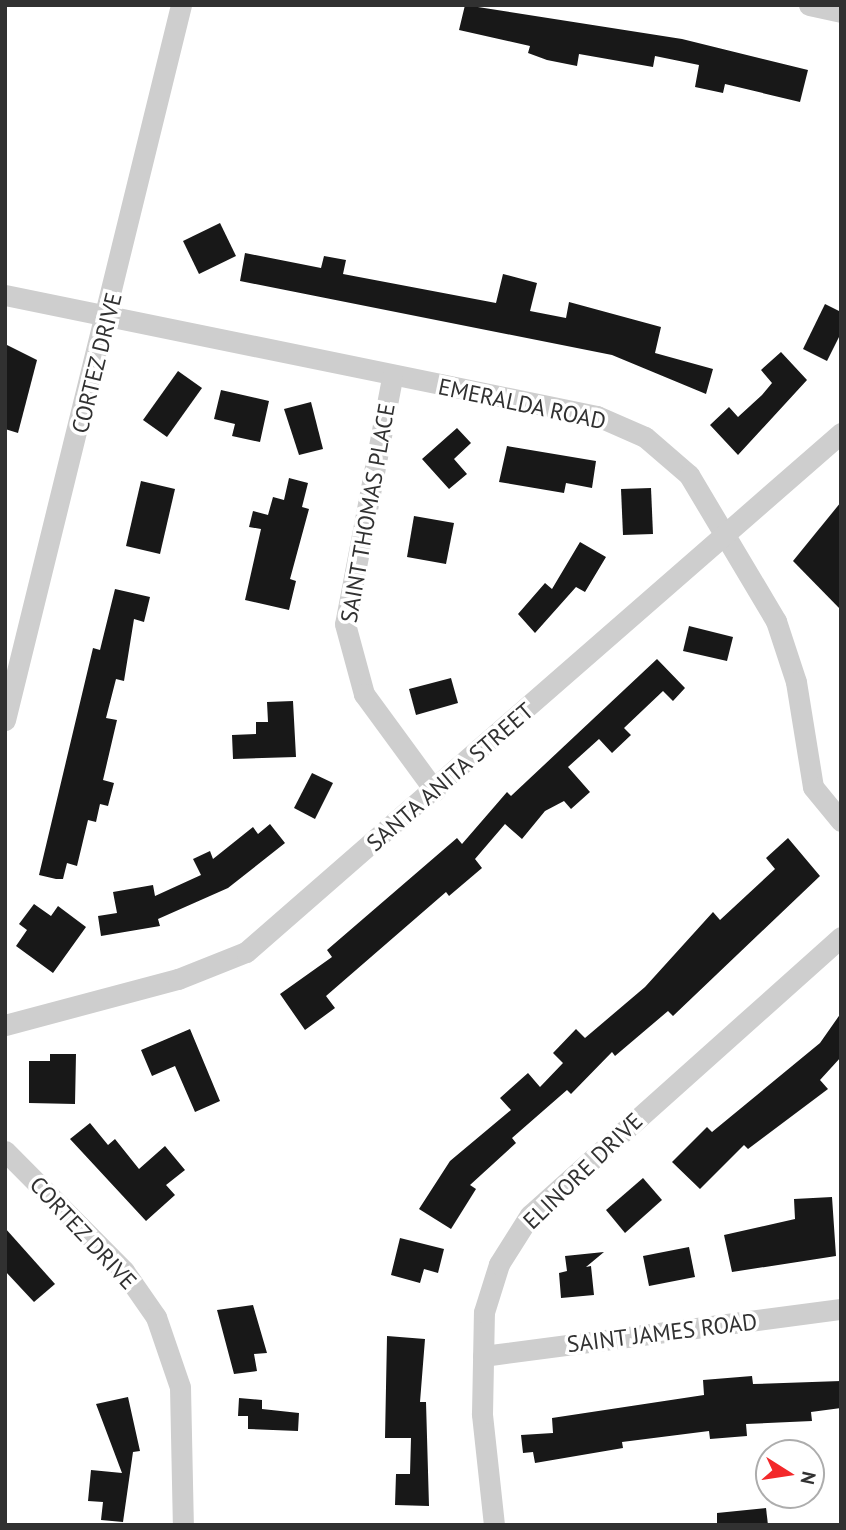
<!DOCTYPE html>
<html>
<head>
<meta charset="utf-8">
<style>
  body { margin:0 }
  #map { position:relative; width:846px; height:1530px; overflow:hidden; background:#fff; font-family:"PT Sans",sans-serif }
  div>[style] { position:absolute }
  .building>* { inset:0; background:#181818 }
  .minor>* { height:21px; margin:-10.5px; padding:0 10.5px; transform-origin:10.5px; border-radius:10.5px; background:#cecece }
  span { translate:-50% -50%; white-space:nowrap; text-align:center; line-height:1.15; -webkit-text-stroke:7px #fff; paint-order:stroke }
  .street-label { font-size:23px; color:#313131 }
  .frame { position:absolute; inset:0; border:7px solid #313131; pointer-events:none }
  .north { position:absolute; left:755px; top:1439px; width:70px; height:70px; box-sizing:border-box; background:#fff; border:2px solid #adadad; border-radius:50%; rotate:102deg; font-size:19px; font-weight:700; line-height:28px; text-align:center; color:#313131 }
  .north::after { content:''; display:block; margin:auto; width:24px; height:32px; background:#f3282a; clip-path:polygon(50% 0,100% 100%,50% 72%,0 100%) }
</style>
</head>
<body>
<div id="map">
  <div class="building">
    <div style="clip-path:polygon(465px 5px,682px 39px,808px 70px,800px 102px,725px 84px,723px 93px,695px 87px,699px 65px,655px 56px,653px 67px,579px 54px,577px 66px,547px 60px,528px 53px,530px 46px,459px 30px)"></div>
    <div style="clip-path:polygon(220px 223px,236px 256px,199px 274px,183px 241px)"></div>
    <div style="clip-path:polygon(245px 253px,321px 268px,324px 256px,346px 260px,343px 274px,496px 303px,503px 274px,537px 283px,530px 311px,566px 318px,569px 302px,661px 327px,655px 353px,713px 369px,706px 394px,612px 355px,240px 281px)"></div>
    <div style="clip-path:polygon(825px 304px,841px 312px,841px 333px,827px 361px,803px 349px)"></div>
    <div style="clip-path:polygon(5px 344px,37px 360px,18px 433px,5px 429px)"></div>
    <div style="clip-path:polygon(781px 352px,807px 380px,738px 455px,710px 425px,729px 407px,738px 417px,762px 395px,772px 383px,761px 370px)"></div>
    <div style="clip-path:polygon(178px 371px,202px 388px,167px 437px,143px 420px)"></div>
    <div style="clip-path:polygon(221px 390px,269px 401px,260px 442px,232px 436px,235px 424px,214px 419px)"></div>
    <div style="clip-path:polygon(311px 402px,323px 449px,299px 455px,284px 409px)"></div>
    <div style="clip-path:polygon(457px 428px,471px 443px,454px 459px,467px 474px,449px 489px,422px 459px)"></div>
    <div style="clip-path:polygon(507px 446px,596px 461px,592px 488px,566px 483px,564px 493px,499px 482px)"></div>
    <div style="clip-path:polygon(289px 478px,308px 483px,302px 507px,309px 509px,290px 579px,296px 581px,289px 610px,245px 600px,261px 529px,249px 527px,253px 511px,268px 515px,273px 497px,284px 500px)"></div>
    <div style="clip-path:polygon(141px 481px,175px 489px,160px 554px,126px 546px)"></div>
    <div style="clip-path:polygon(651px 488px,653px 534px,623px 535px,621px 489px)"></div>
    <div style="clip-path:polygon(841px 502px,841px 610px,793px 561px)"></div>
    <div style="clip-path:polygon(414px 516px,454px 523px,446px 564px,407px 557px)"></div>
    <div style="clip-path:polygon(580px 542px,606px 557px,585px 592px,576px 587px,535px 633px,518px 614px,545px 583px,552px 589px)"></div>
    <div style="clip-path:polygon(115px 589px,150px 597px,144px 622px,134px 619px,124px 681px,116px 679px,106px 718px,117px 720px,103px 780px,114px 783px,108px 806px,100px 804px,96px 822px,88px 820px,77px 866px,67px 863px,63px 879px,56px 879px,39px 875px,93px 648px,100px 650px)"></div>
    <div style="clip-path:polygon(689px 626px,733px 637px,727px 661px,683px 651px)"></div>
    <div style="clip-path:polygon(657px 659px,685px 688px,673px 701px,663px 691px,624px 728px,631px 735px,612px 753px,599px 739px,568px 767px,590px 792px,571px 809px,564px 801px,545px 811px,522px 839px,505px 824px,475px 859px,482px 868px,449px 896px,446px 892px,326px 996px,335px 1008px,305px 1030px,280px 994px,332px 957px,327px 950px,457px 838px,462px 844px,507px 792px,511px 796px)"></div>
    <div style="clip-path:polygon(451px 678px,458px 703px,416px 715px,409px 689px)"></div>
    <div style="clip-path:polygon(293px 701px,296px 757px,233px 759px,232px 735px,256px 734px,256px 722px,268px 722px,267px 702px)"></div>
    <div style="clip-path:polygon(312px 773px,333px 783px,315px 819px,294px 808px)"></div>
    <div style="clip-path:polygon(270px 824px,285px 843px,228px 888px,158px 919px,160px 926px,101px 936px,98px 916px,117px 913px,113px 892px,153px 885px,155px 896px,201px 875px,193px 859px,210px 851px,213px 859px,253px 827px,258px 834px)"></div>
    <div style="clip-path:polygon(788px 838px,820px 876px,673px 1016px,668px 1011px,615px 1056px,612px 1052px,571px 1094px,567px 1090px,512px 1138px,516px 1143px,470px 1185px,476px 1189px,451px 1229px,419px 1209px,450px 1161px,511px 1110px,500px 1098px,528px 1073px,540px 1087px,563px 1063px,553px 1053px,576px 1029px,585px 1038px,645px 987px,713px 912px,720px 920px,775px 869px,766px 858px)"></div>
    <div style="clip-path:polygon(34px 904px,51px 916px,58px 906px,86px 927px,53px 973px,16px 946px,27px 930px,19px 924px)"></div>
    <div style="clip-path:polygon(841px 1013px,841px 1057px,820px 1080px,828px 1089px,748px 1149px,744px 1145px,700px 1189px,672px 1162px,707px 1127px,712px 1132px,820px 1043px)"></div>
    <div style="clip-path:polygon(190px 1029px,220px 1101px,195px 1112px,175px 1066px,152px 1076px,141px 1050px)"></div>
    <div style="clip-path:polygon(50px 1054px,76px 1054px,75px 1104px,29px 1103px,29px 1061px,50px 1061px)"></div>
    <div style="clip-path:polygon(90px 1123px,108px 1145px,115px 1139px,139px 1169px,165px 1146px,185px 1170px,166px 1185px,175px 1195px,146px 1221px,70px 1139px)"></div>
    <div style="clip-path:polygon(643px 1178px,662px 1200px,625px 1233px,606px 1210px)"></div>
    <div style="clip-path:polygon(832px 1197px,836px 1256px,732px 1272px,724px 1235px,795px 1219px,794px 1199px)"></div>
    <div style="clip-path:polygon(5px 1228px,55px 1284px,34px 1302px,5px 1271px)"></div>
    <div style="clip-path:polygon(400px 1238px,444px 1249px,438px 1273px,424px 1269px,420px 1283px,391px 1275px)"></div>
    <div style="clip-path:polygon(689px 1247px,695px 1277px,649px 1286px,643px 1256px)"></div>
    <div style="clip-path:polygon(604px 1252px,586px 1267px,591px 1266px,594px 1295px,561px 1298px,559px 1273px,567px 1271px,565px 1256px)"></div>
    <div style="clip-path:polygon(253px 1305px,267px 1353px,254px 1354px,257px 1371px,234px 1374px,217px 1310px)"></div>
    <div style="clip-path:polygon(387px 1336px,425px 1339px,420px 1402px,426px 1402px,429px 1506px,395px 1505px,396px 1474px,410px 1474px,411px 1438px,385px 1438px)"></div>
    <div style="clip-path:polygon(752px 1376px,753px 1384px,841px 1381px,841px 1408px,811px 1412px,812px 1421px,746px 1424px,747px 1436px,710px 1439px,709px 1431px,622px 1442px,623px 1448px,535px 1463px,533px 1452px,523px 1453px,521px 1435px,553px 1433px,552px 1418px,704px 1395px,703px 1380px)"></div>
    <div style="clip-path:polygon(128px 1397px,140px 1451px,133px 1452px,123px 1522px,101px 1520px,103px 1502px,88px 1501px,91px 1470px,122px 1473px,96px 1404px)"></div>
    <div style="clip-path:polygon(239px 1398px,262px 1400px,262px 1409px,299px 1413px,298px 1431px,248px 1429px,248px 1416px,238px 1416px)"></div>
    <div style="clip-path:polygon(766px 1508px,768px 1525px,717px 1525px,717px 1513px)"></div>
  </div>
  <div class="minor">
    <div style="left:809px;top:5px;width:33px;rotate:12deg"></div>
    <div style="left:5px;top:295px;width:604px;rotate:11.55deg"></div>
    <div style="left:597px;top:416px;width:52px;rotate:23.6deg"></div>
    <div style="left:645px;top:437px;width:58px;rotate:40.8deg"></div>
    <div style="left:689px;top:475px;width:170px;rotate:59.2deg"></div>
    <div style="left:776px;top:621px;width:64px;rotate:71.8deg"></div>
    <div style="left:796px;top:682px;width:106px;rotate:80.8deg"></div>
    <div style="left:813px;top:787px;width:44px;rotate:50.5deg"></div>
    <div style="left:392px;top:378px;width:250px;rotate:100.8deg"></div>
    <div style="left:345px;top:624px;width:73px;rotate:74.8deg"></div>
    <div style="left:364px;top:694px;width:120px;rotate:53.8deg"></div>
    <div style="left:5px;top:720px;width:736px;rotate:-76.17deg"></div>
    <div style="left:5px;top:1025px;width:179px;rotate:-14.9deg"></div>
    <div style="left:178px;top:979px;width:73px;rotate:-21.7deg"></div>
    <div style="left:246px;top:952px;width:790px;rotate:-41.1deg"></div>
    <div style="left:5px;top:1151px;width:169px;rotate:45.2deg"></div>
    <div style="left:124px;top:1271px;width:56px;rotate:55.2deg"></div>
    <div style="left:156px;top:1317px;width:74px;rotate:71.1deg"></div>
    <div style="left:180px;top:1387px;width:138px;rotate:88.8deg"></div>
    <div style="left:483px;top:1356px;width:361px;rotate:-7.5deg"></div>
    <div style="left:494px;top:1525px;width:112px;rotate:-96.2deg"></div>
    <div style="left:482px;top:1414px;width:102px;rotate:-88.9deg"></div>
    <div style="left:484px;top:1312px;width:50px;rotate:-72.6deg"></div>
    <div style="left:499px;top:1264px;width:58px;rotate:-57.7deg"></div>
    <div style="left:530px;top:1215px;width:417px;rotate:-41.8deg"></div>
  </div>
  <div class="street-label">
    <span style="left:97px;top:363px;rotate:-76deg">CORTEZ DRIVE</span>
    <span style="left:522px;top:404px;rotate:12deg">EMERALDA ROAD</span>
    <span style="left:368px;top:513px;rotate:-80deg">SAINT THOMAS PLACE</span>
    <span style="left:450px;top:777px;rotate:-41deg">SANTA ANITA STREET</span>
    <span style="left:583px;top:1171px;rotate:-44deg">ELINORE DRIVE</span>
    <span style="left:83px;top:1233px;rotate:47deg">CORTEZ DRIVE</span>
    <span style="left:662px;top:1333px;rotate:-7deg">SAINT JAMES ROAD</span>
  </div>
  <div class="frame"></div>
  <div class="north">N</div>
</div>
</body>
</html>
